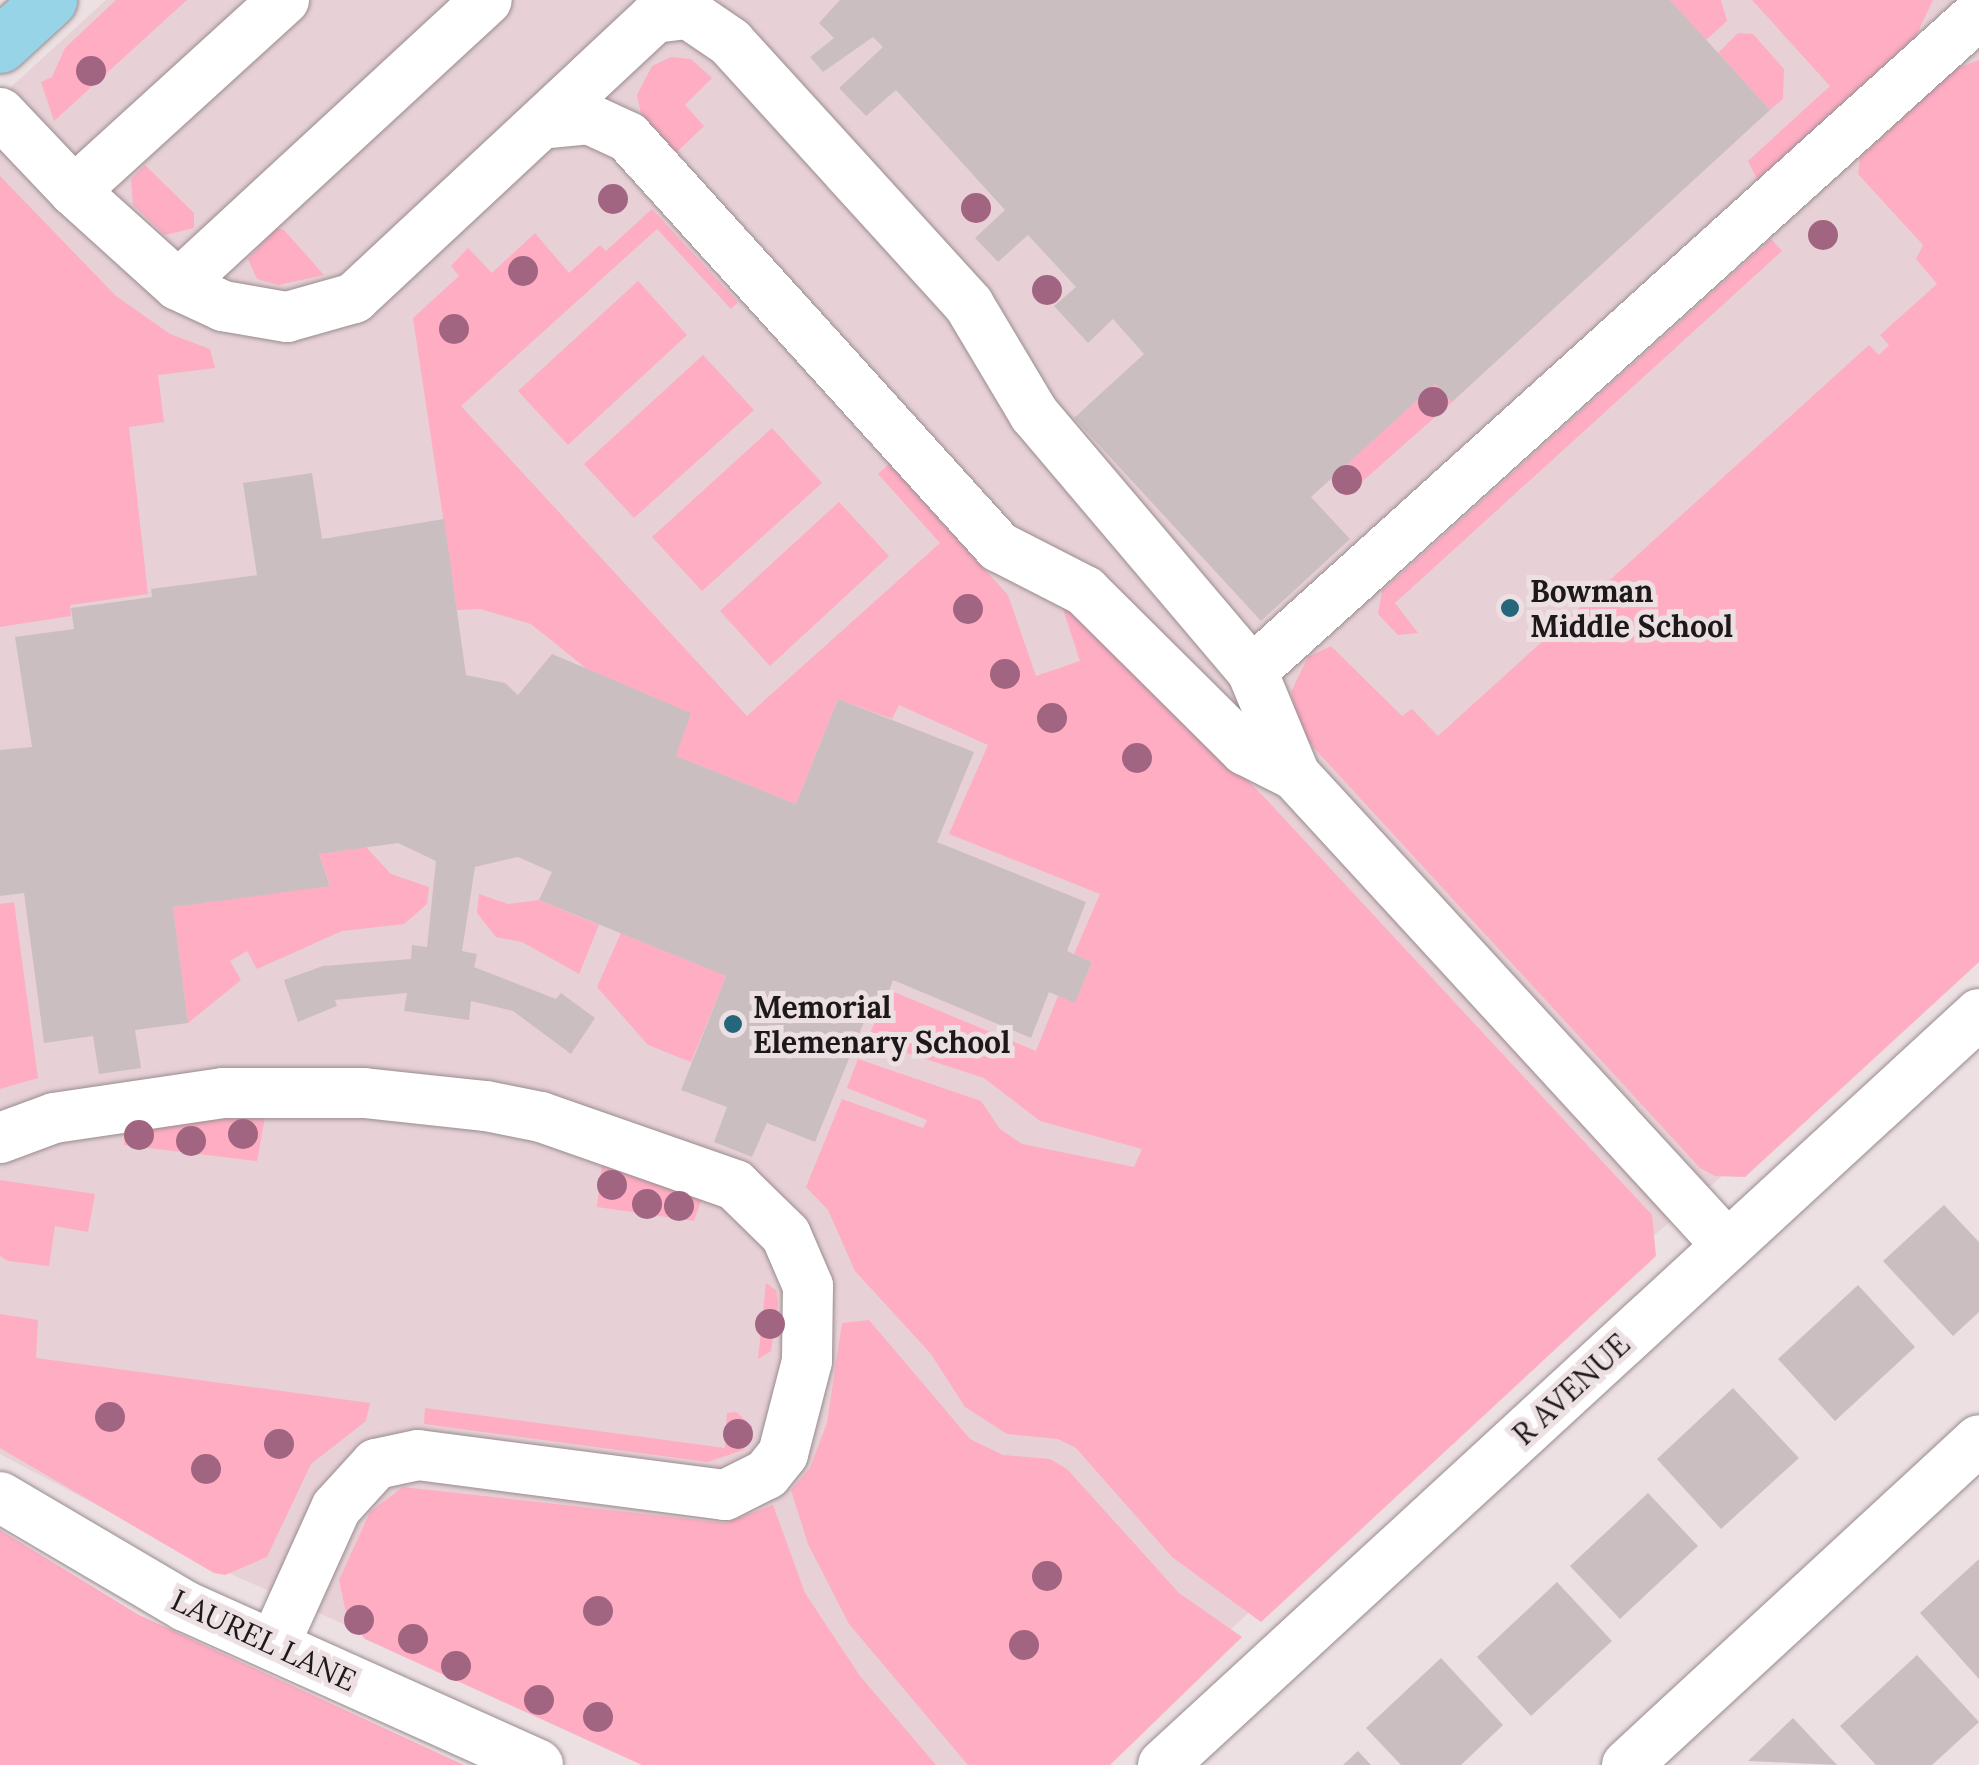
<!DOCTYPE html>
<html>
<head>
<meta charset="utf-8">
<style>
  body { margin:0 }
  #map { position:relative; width:1979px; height:1765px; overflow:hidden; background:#ece0e3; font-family:Lora,serif }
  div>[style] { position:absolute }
  .built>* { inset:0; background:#e7d1d6 }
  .green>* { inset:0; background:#feadc3 }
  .building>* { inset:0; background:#cbbec1 }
  .roads { filter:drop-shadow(0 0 2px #988c8f) drop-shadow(0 0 2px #988c8f) }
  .minor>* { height:50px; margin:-25px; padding:0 25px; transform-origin:25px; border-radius:25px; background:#fff }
  .major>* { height:55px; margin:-27.5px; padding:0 27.5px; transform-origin:27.5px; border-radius:27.5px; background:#98d4e7 }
  .trees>* { width:30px; height:30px; margin:-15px; border-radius:50%; background:#a26581 }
  .dots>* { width:28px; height:28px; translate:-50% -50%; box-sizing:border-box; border:5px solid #ece0e3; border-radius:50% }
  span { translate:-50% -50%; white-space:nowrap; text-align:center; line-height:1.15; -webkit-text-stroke:10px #ece0e3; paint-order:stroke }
  .poi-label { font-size:30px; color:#1d191a; font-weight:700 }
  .left { translate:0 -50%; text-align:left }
  .street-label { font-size:30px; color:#1d191a }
</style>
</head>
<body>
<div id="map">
  <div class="built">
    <div style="clip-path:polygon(106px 0,1957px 0,1979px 24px,1979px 951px,1657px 1233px,1085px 1765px,660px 1765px,215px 1567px,0 1454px,0 97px)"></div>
  </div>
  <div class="green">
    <div style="clip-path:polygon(116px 0,187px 0,54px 121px,41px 82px,52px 77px,65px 48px)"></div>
    <div style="clip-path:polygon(1670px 0,1721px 0,1727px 21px,1706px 40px)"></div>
    <div style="clip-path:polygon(1752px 0,1933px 0,1915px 38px,1758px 181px,1748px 161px,1830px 86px)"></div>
    <div style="clip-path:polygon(1738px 33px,1753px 34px,1784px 69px,1783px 99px,1770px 110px,1718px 53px)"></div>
    <div style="clip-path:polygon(671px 57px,691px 59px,712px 78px,685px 105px,704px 126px,676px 153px,643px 122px,637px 95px,652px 66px)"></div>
    <div style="clip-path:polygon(1979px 60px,1979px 962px,1745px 1177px,1715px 1176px,1700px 1168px,1314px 748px,1300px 732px,1291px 692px,1308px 657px,1331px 646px,1402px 716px,1412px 709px,1438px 736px,1869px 345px,1879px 355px,1889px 345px,1880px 335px,1937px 284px,1916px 259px,1923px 245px,1858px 174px,1860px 158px,1955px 69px)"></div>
    <div style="clip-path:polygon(145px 165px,194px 213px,194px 228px,165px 235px,133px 205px,131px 179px)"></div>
    <div style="clip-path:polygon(0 176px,116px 296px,170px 334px,210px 349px,215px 368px,158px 375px,164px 422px,129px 427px,148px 594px,70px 605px,71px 616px,0 627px)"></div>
    <div style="clip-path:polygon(652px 209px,738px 302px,731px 309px,657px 229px,461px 406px,747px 716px,940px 543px,878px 474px,889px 464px,1008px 595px,1036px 676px,1080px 661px,1062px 606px,1080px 613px,1264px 797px,1652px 1215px,1656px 1256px,1261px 1622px,1172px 1557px,1076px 1448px,1058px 1439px,1007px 1434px,965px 1407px,931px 1354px,855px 1271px,828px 1210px,806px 1187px,842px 1099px,923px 1128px,927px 1120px,847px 1088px,858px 1059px,981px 1101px,1000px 1129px,1022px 1144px,1134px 1167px,1142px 1149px,1040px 1121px,984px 1078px,867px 1040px,889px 990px,1036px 1051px,1058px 996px,1075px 1002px,1092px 962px,1074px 954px,1100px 894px,949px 834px,988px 745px,899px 705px,892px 719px,838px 699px,796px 804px,676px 756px,690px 713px,587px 669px,531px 624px,480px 609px,457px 610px,413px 318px,459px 276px,451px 266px,468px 248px,492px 273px,535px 233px,569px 273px,600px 245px,606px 251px)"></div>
    <div style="clip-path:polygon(277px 228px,284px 230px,324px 275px,278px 285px,257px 279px,248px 259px)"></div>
    <div style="clip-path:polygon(1771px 239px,1782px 251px,1395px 603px,1418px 633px,1398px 635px,1378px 614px,1382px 591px)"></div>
    <div style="clip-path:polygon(638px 281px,687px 335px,568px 445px,518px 391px)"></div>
    <div style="clip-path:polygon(703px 355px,754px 410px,634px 518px,584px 464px)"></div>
    <div style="clip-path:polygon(1435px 384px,1452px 402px,1346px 496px,1330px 479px)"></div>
    <div style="clip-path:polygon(772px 428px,822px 483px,702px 591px,652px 537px)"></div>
    <div style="clip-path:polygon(839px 502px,889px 556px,770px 666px,720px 611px)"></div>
    <div style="clip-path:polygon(366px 847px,391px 874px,429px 887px,427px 904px,404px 924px,342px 931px,257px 969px,247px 951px,230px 961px,241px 980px,188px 1023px,173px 907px,330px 885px,319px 854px)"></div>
    <div style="clip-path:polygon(479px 894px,508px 904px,539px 900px,599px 925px,579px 974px,522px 942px,496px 937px,477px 913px)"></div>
    <div style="clip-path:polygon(14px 902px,38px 1078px,0 1089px,0 904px)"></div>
    <div style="clip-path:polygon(621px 933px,726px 976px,691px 1062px,648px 1045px,597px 987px)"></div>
    <div style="clip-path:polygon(266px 1112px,257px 1161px,124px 1145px,126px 1126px)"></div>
    <div style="clip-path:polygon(602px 1162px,702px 1198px,694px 1221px,597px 1207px)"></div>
    <div style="clip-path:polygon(0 1180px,95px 1194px,88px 1232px,55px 1226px,49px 1266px,8px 1261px,0 1256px)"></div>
    <div style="clip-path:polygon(766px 1283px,776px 1290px,778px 1304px,771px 1351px,758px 1359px)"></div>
    <div style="clip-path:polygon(0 1314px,38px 1320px,36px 1358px,370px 1403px,366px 1421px,311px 1464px,267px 1557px,225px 1575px,214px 1573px,0 1448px)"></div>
    <div style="clip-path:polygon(869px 1320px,970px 1439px,1003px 1455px,1050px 1459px,1067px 1469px,1179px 1593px,1242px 1637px,1110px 1765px,968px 1765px,849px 1624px,808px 1544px,791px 1490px,810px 1468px,827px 1423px,842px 1323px)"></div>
    <div style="clip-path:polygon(425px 1408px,725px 1448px,727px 1413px,736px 1412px,752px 1426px,752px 1438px,743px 1450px,708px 1462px,424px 1424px)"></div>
    <div style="clip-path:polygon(403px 1487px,725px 1523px,773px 1505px,805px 1593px,860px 1676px,936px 1765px,642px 1765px,365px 1639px,347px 1617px,339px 1580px,370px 1512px)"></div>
    <div style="clip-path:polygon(0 1530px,139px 1615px,464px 1765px,0 1765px)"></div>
  </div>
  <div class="building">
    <div style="clip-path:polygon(840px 0,1670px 0,1770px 110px,1452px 402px,1435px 384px,1311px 497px,1350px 539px,1261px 621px,1074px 418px,1144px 354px,1113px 319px,1088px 343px,1054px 306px,1076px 287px,1028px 235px,998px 262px,975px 238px,1005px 210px,896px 90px,866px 116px,839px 88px,883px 47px,873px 37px,823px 72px,810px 57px,834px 38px,819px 23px)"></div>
    <div style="clip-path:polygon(312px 473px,322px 539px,444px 519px,466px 675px,505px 683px,518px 695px,552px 654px,691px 713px,676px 756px,796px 804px,838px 699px,974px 752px,937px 842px,1086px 902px,1067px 951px,1092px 962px,1075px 1003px,1049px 992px,1031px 1038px,893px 980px,886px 1000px,875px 995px,815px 1142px,767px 1123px,752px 1157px,714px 1142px,727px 1107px,681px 1090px,726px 976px,539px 900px,552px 872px,518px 857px,475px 867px,462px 951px,477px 954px,474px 967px,556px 999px,561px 993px,595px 1018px,571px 1054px,513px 1011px,471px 1001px,469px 1020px,404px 1011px,407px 993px,335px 1000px,337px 1006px,298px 1022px,284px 980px,323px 966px,411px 959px,412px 945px,427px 947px,436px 861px,398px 843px,319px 854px,330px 886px,173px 907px,188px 1023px,135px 1030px,141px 1068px,99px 1074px,93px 1036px,44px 1043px,24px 893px,0 896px,0 750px,32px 747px,15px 637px,74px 629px,71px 608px,152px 597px,151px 589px,257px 575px,243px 483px)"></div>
    <div style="clip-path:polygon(1944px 1205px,1979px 1242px,1979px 1312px,1953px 1336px,1883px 1261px)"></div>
    <div style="clip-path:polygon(1858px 1285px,1915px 1347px,1835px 1421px,1778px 1359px)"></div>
    <div style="clip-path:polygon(1733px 1388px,1799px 1458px,1721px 1529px,1657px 1459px)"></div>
    <div style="clip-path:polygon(1648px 1493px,1698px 1546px,1620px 1619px,1570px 1566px)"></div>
    <div style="clip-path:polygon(1979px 1559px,1979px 1679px,1920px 1613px)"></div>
    <div style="clip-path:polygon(1557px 1582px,1612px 1641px,1531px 1716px,1477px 1657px)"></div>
    <div style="clip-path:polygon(1917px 1655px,1979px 1722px,1932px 1765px,1876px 1765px,1840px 1726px)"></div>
    <div style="clip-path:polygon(1441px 1658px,1503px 1725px,1461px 1765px,1401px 1765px,1366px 1728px)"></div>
    <div style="clip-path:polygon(1793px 1718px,1837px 1765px,1748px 1761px)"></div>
    <div style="clip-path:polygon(1358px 1751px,1371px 1765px,1343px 1765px)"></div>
  </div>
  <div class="roads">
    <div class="minor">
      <div style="left:0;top:113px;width:108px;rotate:46.5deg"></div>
      <div style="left:74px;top:191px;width:140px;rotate:42.1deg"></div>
      <div style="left:178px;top:285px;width:50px;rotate:25deg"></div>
      <div style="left:223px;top:306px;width:65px;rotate:9.8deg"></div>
      <div style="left:287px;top:317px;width:70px;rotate:-15.8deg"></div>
      <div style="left:354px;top:298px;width:410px;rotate:-43deg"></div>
      <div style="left:654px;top:18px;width:35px;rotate:-7deg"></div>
      <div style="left:689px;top:14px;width:50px;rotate:34.3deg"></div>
      <div style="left:730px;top:42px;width:355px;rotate:47.7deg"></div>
      <div style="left:969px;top:305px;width:127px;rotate:59.2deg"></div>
      <div style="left:1034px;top:414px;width:337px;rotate:49.7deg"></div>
      <div style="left:1252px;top:671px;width:113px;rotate:67.5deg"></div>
      <div style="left:541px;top:124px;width:48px;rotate:-5.9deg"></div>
      <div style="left:589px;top:119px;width:43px;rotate:24.8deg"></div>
      <div style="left:628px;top:137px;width:553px;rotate:47.86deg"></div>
      <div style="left:999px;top:547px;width:97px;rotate:27.1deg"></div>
      <div style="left:1085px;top:591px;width:226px;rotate:44.8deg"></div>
      <div style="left:1245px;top:750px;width:56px;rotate:26.6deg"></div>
      <div style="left:1295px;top:775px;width:638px;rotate:47.41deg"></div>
      <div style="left:74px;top:191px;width:284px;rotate:-42.3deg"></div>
      <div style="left:178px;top:285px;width:420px;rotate:-42.7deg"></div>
      <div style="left:1252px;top:671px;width:980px;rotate:-42.1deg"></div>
      <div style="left:0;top:1138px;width:58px;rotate:-20.3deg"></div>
      <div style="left:54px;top:1118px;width:171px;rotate:-8.4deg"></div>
      <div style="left:223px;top:1093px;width:141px"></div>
      <div style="left:364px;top:1093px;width:123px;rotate:6.1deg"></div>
      <div style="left:486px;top:1106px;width:56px;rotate:11.3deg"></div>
      <div style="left:541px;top:1117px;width:206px;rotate:19.3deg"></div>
      <div style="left:735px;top:1185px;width:71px;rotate:44.4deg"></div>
      <div style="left:786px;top:1235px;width:56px;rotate:66.7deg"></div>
      <div style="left:808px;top:1286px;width:75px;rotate:90.8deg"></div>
      <div style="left:807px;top:1361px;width:96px;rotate:104.5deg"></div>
      <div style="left:783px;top:1454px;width:26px;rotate:129deg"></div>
      <div style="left:767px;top:1474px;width:47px;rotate:153.4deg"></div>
      <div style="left:725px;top:1495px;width:310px;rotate:-172.6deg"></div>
      <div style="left:418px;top:1455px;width:43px;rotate:167.9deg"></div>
      <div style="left:376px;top:1464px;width:59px;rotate:132.3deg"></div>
      <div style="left:336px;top:1508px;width:150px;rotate:114.3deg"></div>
      <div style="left:0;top:1497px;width:215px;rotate:30.5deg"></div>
      <div style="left:185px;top:1606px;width:387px;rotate:24.2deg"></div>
      <div style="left:1163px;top:1765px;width:1109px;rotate:-42.62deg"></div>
      <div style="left:1627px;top:1765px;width:479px;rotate:-42.7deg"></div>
    </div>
    <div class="major">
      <div style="left:0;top:45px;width:67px;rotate:-42.6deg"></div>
    </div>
  </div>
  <div class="trees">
    <div style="left:91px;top:71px"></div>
    <div style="left:613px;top:199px"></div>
    <div style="left:976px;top:208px"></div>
    <div style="left:1823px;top:235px"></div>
    <div style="left:523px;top:271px"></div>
    <div style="left:1047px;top:290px"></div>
    <div style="left:454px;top:329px"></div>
    <div style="left:1433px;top:402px"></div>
    <div style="left:1347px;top:480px"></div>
    <div style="left:968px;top:609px"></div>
    <div style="left:1005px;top:674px"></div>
    <div style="left:1052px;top:718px"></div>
    <div style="left:1137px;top:758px"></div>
    <div style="left:243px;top:1134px"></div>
    <div style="left:139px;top:1135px"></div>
    <div style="left:191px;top:1141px"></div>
    <div style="left:612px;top:1185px"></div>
    <div style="left:647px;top:1204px"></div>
    <div style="left:679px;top:1206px"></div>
    <div style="left:770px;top:1324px"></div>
    <div style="left:110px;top:1417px"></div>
    <div style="left:738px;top:1434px"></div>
    <div style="left:279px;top:1444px"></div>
    <div style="left:206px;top:1469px"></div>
    <div style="left:1047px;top:1576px"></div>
    <div style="left:598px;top:1611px"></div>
    <div style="left:359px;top:1620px"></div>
    <div style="left:413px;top:1639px"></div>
    <div style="left:1024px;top:1645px"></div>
    <div style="left:456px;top:1666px"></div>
    <div style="left:539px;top:1700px"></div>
    <div style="left:598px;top:1717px"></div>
  </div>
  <div class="dots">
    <div style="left:1510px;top:608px;background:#26667b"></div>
    <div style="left:733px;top:1024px;background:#26667b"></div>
  </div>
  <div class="poi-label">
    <span class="left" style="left:1530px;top:608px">Bowman<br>Middle School</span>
    <span class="left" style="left:753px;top:1024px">Memorial<br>Elemenary School</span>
  </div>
  <div class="street-label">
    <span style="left:1571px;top:1389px;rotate:-43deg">R AVENUE</span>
    <span style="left:264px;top:1640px;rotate:25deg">LAUREL LANE</span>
  </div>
</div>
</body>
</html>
